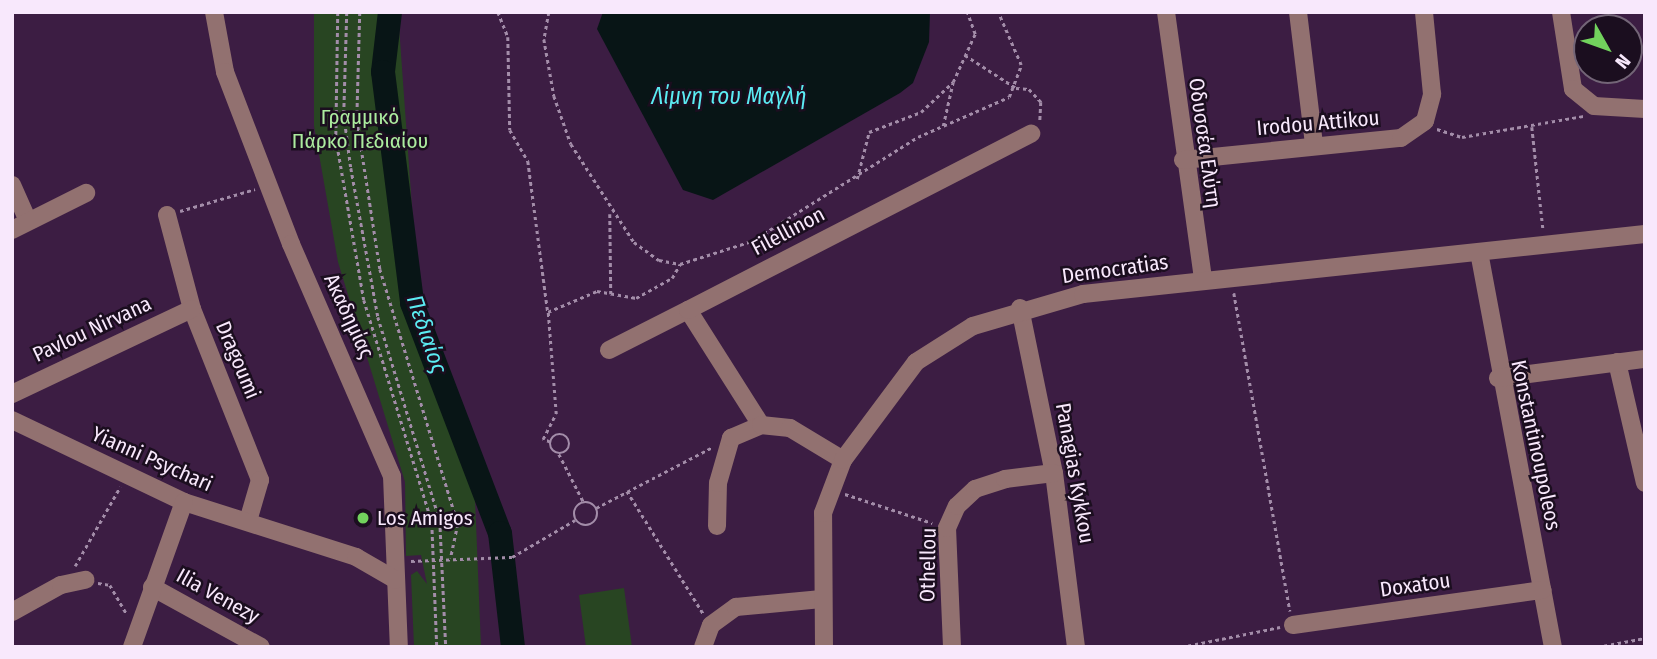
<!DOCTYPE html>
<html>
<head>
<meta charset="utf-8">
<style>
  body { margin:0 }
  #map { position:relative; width:1657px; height:659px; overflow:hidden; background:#3c1d43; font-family:"Fira Sans Condensed",sans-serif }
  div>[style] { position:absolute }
  .green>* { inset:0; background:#284522 }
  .water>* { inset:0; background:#081516 }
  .river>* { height:24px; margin:-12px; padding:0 12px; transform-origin:12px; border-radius:12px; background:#081516 }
  .path>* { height:2.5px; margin-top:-1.25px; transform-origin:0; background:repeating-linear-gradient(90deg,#a38da9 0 3.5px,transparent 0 7px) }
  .path>.ring { margin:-1.25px; padding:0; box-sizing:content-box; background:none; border:2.5px solid #a38da9; border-radius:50% }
  .minor>* { height:18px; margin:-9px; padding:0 9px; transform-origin:9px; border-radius:9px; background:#927170 }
  .dots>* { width:19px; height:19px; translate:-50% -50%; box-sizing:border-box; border:4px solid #1b0e1f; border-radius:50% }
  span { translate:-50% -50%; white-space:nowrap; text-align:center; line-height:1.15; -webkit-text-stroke:5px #1b0e1f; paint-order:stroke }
  .park-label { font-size:21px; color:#acec9f }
  .street-label { font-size:21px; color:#f8e8fc }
  .poi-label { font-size:21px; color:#f8e8fc }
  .left { translate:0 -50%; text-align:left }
  .water-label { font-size:23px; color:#5becf3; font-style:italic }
  .frame { position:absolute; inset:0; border:14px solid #f8e8fc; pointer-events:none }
  .north { position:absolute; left:1573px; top:14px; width:70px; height:70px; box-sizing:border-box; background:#1b0e1f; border:2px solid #736577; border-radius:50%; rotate:130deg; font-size:19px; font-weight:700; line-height:28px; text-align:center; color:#f8e8fc }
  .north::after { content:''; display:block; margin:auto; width:24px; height:32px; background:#72d25d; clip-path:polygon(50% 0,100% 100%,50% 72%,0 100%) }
</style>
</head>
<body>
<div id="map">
  <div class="green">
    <div style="clip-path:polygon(314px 12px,398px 12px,421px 333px,475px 498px,481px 647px,414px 647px,411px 575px,417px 571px,427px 584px,421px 555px,406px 556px,405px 482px,338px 262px,314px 126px)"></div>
    <div style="clip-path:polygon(624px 588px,632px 647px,586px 647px,579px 595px)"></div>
  </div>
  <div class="water">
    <div style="clip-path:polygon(603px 12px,930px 12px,929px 42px,913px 83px,900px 93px,713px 200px,683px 190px,597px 29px)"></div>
  </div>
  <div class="river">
    <div style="left:390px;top:12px;width:60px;rotate:96.7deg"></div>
    <div style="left:383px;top:72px;width:233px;rotate:82.8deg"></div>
    <div style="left:412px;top:303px;width:246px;rotate:69.1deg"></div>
    <div style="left:500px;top:533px;width:115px;rotate:83.5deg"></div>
  </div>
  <div class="path">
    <div style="left:338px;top:12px;width:126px;rotate:90.9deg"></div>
    <div style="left:336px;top:138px;width:164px;rotate:80.2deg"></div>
    <div style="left:364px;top:300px;width:233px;rotate:73deg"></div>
    <div style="left:432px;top:523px;width:124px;rotate:87.7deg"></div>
    <div style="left:347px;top:12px;width:103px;rotate:91.7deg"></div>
    <div style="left:344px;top:115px;width:53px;rotate:82.5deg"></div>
    <div style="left:351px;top:168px;width:151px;rotate:79.7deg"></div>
    <div style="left:378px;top:317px;width:213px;rotate:73.1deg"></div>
    <div style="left:440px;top:521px;width:126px;rotate:87.3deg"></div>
    <div style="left:360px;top:12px;width:108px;rotate:91.6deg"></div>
    <div style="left:357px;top:120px;width:151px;rotate:81.2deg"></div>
    <div style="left:380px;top:269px;width:267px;rotate:73deg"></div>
    <div style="left:458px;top:524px;width:35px;rotate:102deg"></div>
    <div style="left:498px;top:12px;width:27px;rotate:68deg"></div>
    <div style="left:508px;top:37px;width:93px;rotate:88.8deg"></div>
    <div style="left:510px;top:130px;width:36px;rotate:60deg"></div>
    <div style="left:528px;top:161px;width:152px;rotate:82.5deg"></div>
    <div style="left:549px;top:12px;width:27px;rotate:100deg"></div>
    <div style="left:544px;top:39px;width:58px;rotate:80deg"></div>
    <div style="left:554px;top:96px;width:51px;rotate:70.5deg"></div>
    <div style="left:571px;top:144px;width:117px;rotate:57.3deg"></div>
    <div style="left:634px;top:242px;width:31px;rotate:36deg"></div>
    <div style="left:659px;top:260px;width:21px;rotate:11deg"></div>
    <div style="left:680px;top:264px;width:76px;rotate:-17.7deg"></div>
    <div style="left:752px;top:241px;width:196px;rotate:-32.1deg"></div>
    <div style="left:918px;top:137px;width:99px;rotate:-23.7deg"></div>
    <div style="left:1009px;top:97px;width:34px;rotate:-69deg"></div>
    <div style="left:1021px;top:65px;width:58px;rotate:-113.5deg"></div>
    <div style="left:965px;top:55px;width:61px;rotate:32.9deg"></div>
    <div style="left:1016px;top:88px;width:13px;rotate:4deg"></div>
    <div style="left:1029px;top:89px;width:18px;rotate:47deg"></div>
    <div style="left:1041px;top:102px;width:20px;rotate:93deg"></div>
    <div style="left:943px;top:126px;width:45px;rotate:-77.2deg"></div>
    <div style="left:1532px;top:127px;width:102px;rotate:83.8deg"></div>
    <div style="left:1437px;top:129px;width:26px;rotate:18deg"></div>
    <div style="left:1462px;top:137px;width:124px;rotate:-9.8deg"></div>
    <div style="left:857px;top:179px;width:49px;rotate:-75.7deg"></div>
    <div style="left:869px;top:132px;width:56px;rotate:-21deg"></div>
    <div style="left:921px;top:112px;width:44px;rotate:-43.2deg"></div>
    <div style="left:953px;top:82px;width:53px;rotate:-65.4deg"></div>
    <div style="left:975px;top:34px;width:23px;rotate:-110deg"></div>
    <div style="left:180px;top:211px;width:78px;rotate:-16.3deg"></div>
    <div style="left:610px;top:214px;width:80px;rotate:89.3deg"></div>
    <div style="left:1234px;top:293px;width:323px;rotate:80deg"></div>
    <div class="ring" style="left:550px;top:434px;width:17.5px;height:17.5px"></div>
    <div style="left:550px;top:442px;width:8px;rotate:-157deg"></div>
    <div style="left:543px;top:439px;width:28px;rotate:-63deg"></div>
    <div style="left:556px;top:414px;width:102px;rotate:-94.5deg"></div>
    <div style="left:548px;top:312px;width:53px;rotate:-23.2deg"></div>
    <div style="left:597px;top:291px;width:40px;rotate:10deg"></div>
    <div style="left:636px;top:298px;width:41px;rotate:-29.1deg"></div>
    <div style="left:672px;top:278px;width:16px;rotate:-60deg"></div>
    <div style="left:559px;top:454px;width:53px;rotate:62.9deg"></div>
    <div style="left:627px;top:491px;width:144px;rotate:58.1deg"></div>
    <div style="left:845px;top:494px;width:92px;rotate:18.4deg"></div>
    <div class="ring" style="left:574px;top:502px;width:21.5px;height:21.5px"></div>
    <div style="left:596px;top:508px;width:130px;rotate:-27.6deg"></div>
    <div style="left:411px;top:561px;width:101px;rotate:-2.3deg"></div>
    <div style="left:512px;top:557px;width:73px;rotate:-30.4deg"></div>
    <div style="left:75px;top:566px;width:91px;rotate:-60.3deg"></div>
    <div style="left:98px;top:583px;width:12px;rotate:9deg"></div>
    <div style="left:110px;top:585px;width:34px;rotate:60deg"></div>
    <div style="left:1181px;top:647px;width:101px;rotate:-11.4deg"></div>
    <div style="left:1597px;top:647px;width:49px;rotate:-10.6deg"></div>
  </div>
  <div class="minor">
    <div style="left:214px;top:12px;width:61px;rotate:79.6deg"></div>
    <div style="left:225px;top:72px;width:184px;rotate:69deg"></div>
    <div style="left:291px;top:244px;width:253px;rotate:66.5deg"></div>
    <div style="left:392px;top:476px;width:171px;rotate:87.7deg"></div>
    <div style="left:1166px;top:12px;width:270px;rotate:82.1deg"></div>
    <div style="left:1298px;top:12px;width:133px;rotate:83.1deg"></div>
    <div style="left:1561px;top:12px;width:78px;rotate:81.1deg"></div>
    <div style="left:1573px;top:89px;width:27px;rotate:39deg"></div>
    <div style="left:1594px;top:106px;width:51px;rotate:3.4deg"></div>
    <div style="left:1183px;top:160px;width:219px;rotate:-5.8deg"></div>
    <div style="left:1401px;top:138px;width:29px;rotate:-35deg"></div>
    <div style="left:1425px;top:121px;width:28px;rotate:-75deg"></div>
    <div style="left:1432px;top:94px;width:82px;rotate:-95.6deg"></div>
    <div style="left:12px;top:185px;width:39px;rotate:66deg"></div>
    <div style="left:167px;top:215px;width:97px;rotate:75.1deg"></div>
    <div style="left:192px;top:309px;width:184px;rotate:68.3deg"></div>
    <div style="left:260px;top:480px;width:43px;rotate:106.3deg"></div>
    <div style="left:12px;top:230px;width:83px;rotate:-26.6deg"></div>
    <div style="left:1479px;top:252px;width:402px;rotate:79.4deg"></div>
    <div style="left:1020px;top:308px;width:168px;rotate:78.4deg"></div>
    <div style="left:1054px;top:473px;width:175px;rotate:82.8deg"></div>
    <div style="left:609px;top:350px;width:89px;rotate:-26.9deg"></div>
    <div style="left:1617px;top:362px;width:124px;rotate:77deg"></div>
    <div style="left:1498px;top:378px;width:148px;rotate:-7.4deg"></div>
    <div style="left:12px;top:394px;width:199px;rotate:-25.3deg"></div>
    <div style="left:12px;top:420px;width:191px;rotate:25.5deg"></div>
    <div style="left:184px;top:502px;width:181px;rotate:17.7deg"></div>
    <div style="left:356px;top:557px;width:46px;rotate:29.9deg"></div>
    <div style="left:761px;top:425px;width:136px;rotate:-122.4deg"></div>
    <div style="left:688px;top:310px;width:386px;rotate:-27.2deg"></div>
    <div style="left:717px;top:526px;width:43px;rotate:-88.7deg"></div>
    <div style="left:718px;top:483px;width:47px;rotate:-73.9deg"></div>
    <div style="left:731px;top:438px;width:33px;rotate:-23deg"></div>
    <div style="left:761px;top:425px;width:29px;rotate:6deg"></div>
    <div style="left:790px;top:428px;width:62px;rotate:31.1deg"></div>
    <div style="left:152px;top:587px;width:124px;rotate:28.8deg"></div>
    <div style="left:12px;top:612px;width:56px;rotate:-28.9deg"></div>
    <div style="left:61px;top:585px;width:25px;rotate:-12deg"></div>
    <div style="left:1293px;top:625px;width:252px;rotate:-8deg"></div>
    <div style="left:132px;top:647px;width:154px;rotate:-70.3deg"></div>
    <div style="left:703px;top:647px;width:23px;rotate:-70deg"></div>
    <div style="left:711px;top:625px;width:31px;rotate:-36deg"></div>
    <div style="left:736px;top:607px;width:86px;rotate:-5.3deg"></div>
    <div style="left:824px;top:647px;width:134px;rotate:-90.4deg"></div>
    <div style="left:823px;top:513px;width:57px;rotate:-69.3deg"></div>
    <div style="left:843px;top:460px;width:122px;rotate:-53.3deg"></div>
    <div style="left:916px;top:362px;width:67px;rotate:-32.3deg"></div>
    <div style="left:973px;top:326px;width:115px;rotate:-16.2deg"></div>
    <div style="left:1083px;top:294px;width:565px;rotate:-6.09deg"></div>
    <div style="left:952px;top:647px;width:119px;rotate:-92.4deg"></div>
    <div style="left:947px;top:528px;width:24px;rotate:-66deg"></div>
    <div style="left:957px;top:506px;width:25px;rotate:-43deg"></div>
    <div style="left:975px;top:489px;width:32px;rotate:-18deg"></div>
    <div style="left:1005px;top:479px;width:49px;rotate:-7deg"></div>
  </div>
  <div class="dots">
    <div style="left:363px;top:518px;background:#72d25d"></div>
  </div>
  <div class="park-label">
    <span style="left:360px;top:129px">Γραμμικό<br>Πάρκο Πεδιαίου</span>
  </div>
  <div class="street-label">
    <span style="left:1318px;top:123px;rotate:-5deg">Irodou Attikou</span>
    <span style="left:1205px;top:143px;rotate:82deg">Οδυσσέα Ελύτη</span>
    <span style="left:788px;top:231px;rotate:-28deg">Filellinon</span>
    <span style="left:1115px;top:269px;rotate:-8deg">Democratias</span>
    <span style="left:349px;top:316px;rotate:65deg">Ακαδημίας</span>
    <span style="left:92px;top:329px;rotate:-25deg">Pavlou Nirvana</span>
    <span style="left:238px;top:360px;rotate:67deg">Dragoumi</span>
    <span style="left:1536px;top:445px;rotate:78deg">Konstantinoupoleos</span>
    <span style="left:152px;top:459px;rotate:24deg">Yianni Psychari</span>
    <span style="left:1075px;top:473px;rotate:80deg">Panagias Kykkou</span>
    <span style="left:928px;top:565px;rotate:-89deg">Othellou</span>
    <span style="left:1415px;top:585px;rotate:-8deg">Doxatou</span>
    <span style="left:218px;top:596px;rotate:29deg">Ilia Venezy</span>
  </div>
  <div class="poi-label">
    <span class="left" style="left:377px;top:518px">Los Amigos</span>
  </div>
  <div class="water-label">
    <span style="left:729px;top:96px">Λίμνη του Μαγλή</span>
    <span style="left:427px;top:334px;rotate:71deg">Πεδιαίος</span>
  </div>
  <div class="frame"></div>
  <div class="north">N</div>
</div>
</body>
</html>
